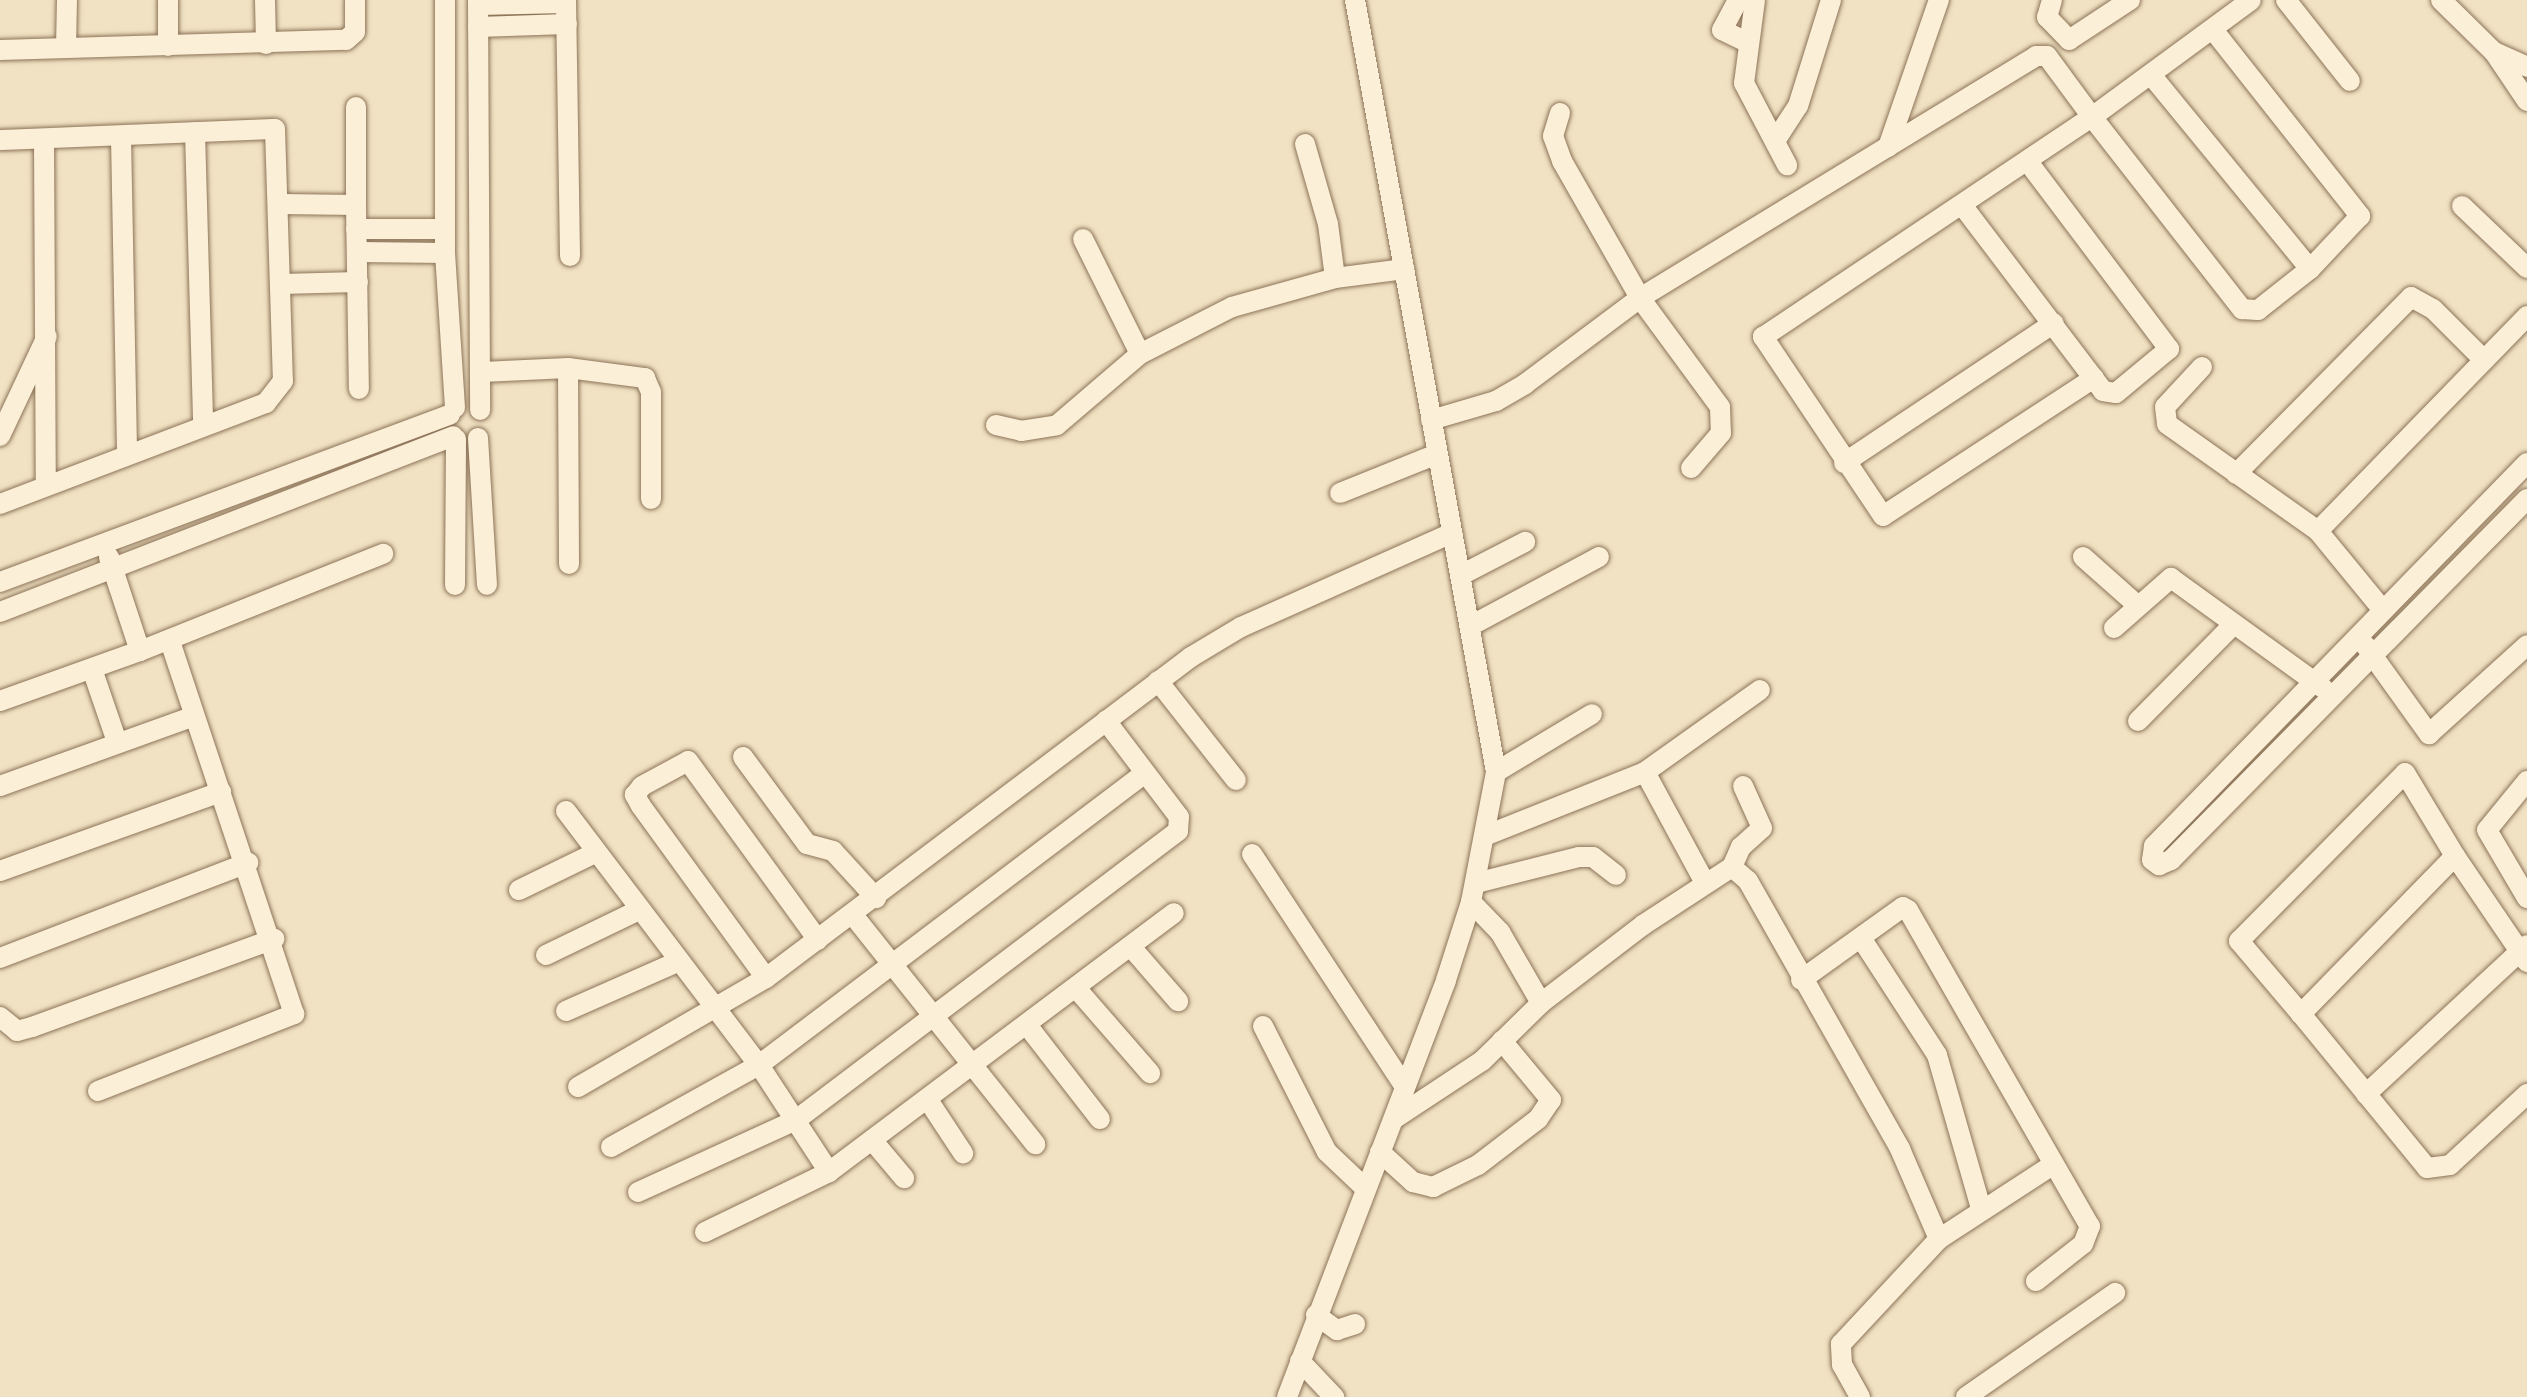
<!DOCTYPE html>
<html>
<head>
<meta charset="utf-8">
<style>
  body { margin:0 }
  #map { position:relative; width:2527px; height:1397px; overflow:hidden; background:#f1e2c3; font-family:"Noto Serif",serif }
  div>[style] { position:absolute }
  .roads { filter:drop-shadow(0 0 2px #8c7358) drop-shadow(0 0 2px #8c7358) }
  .minor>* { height:20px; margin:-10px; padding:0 10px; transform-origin:10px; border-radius:10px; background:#fbefd7 }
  span { translate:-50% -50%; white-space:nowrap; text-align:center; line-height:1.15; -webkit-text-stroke:8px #f7ecd3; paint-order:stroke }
</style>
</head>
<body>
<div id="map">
  <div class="roads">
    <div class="minor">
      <div style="left:168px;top:0;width:46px;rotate:90deg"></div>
      <div style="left:265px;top:0;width:44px;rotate:88.7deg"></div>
      <div style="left:445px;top:0;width:253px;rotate:90deg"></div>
      <div style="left:445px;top:253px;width:155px;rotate:86.3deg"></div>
      <div style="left:478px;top:0;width:410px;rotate:89.7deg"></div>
      <div style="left:566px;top:0;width:256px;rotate:89.1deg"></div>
      <div style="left:1738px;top:0;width:34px;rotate:118deg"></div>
      <div style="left:1722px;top:30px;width:28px;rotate:26deg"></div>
      <div style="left:1755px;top:0;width:84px;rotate:97.5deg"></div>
      <div style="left:1744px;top:83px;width:93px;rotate:62.3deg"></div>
      <div style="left:2052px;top:0;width:18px;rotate:106deg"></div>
      <div style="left:2047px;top:17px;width:32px;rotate:46deg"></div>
      <div style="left:2069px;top:40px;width:73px;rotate:-33.3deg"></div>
      <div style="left:2286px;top:0;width:103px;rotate:51.7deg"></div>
      <div style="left:2441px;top:0;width:74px;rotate:44.5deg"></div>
      <div style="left:2494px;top:52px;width:59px;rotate:56deg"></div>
      <div style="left:478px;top:5px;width:88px;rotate:-1.3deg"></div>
      <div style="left:478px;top:27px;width:89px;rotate:-1.9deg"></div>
      <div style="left:2214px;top:31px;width:236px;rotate:51.7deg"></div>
      <div style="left:2360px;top:216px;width:73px;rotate:133.3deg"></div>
      <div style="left:66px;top:47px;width:47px;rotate:-88.8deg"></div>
      <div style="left:0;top:50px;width:346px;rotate:-1.7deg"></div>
      <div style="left:346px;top:40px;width:12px;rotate:-42deg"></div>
      <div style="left:355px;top:32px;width:32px;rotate:-90deg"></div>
      <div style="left:2494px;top:52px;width:36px;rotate:24deg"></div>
      <div style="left:1560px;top:113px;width:24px;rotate:107deg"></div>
      <div style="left:1553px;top:136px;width:27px;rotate:70deg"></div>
      <div style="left:1562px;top:161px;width:158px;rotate:60.3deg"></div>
      <div style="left:1640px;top:298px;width:135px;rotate:53.7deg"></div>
      <div style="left:1720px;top:407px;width:26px;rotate:88deg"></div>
      <div style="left:1721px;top:433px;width:46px;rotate:130.6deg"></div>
      <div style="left:195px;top:132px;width:293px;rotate:88.4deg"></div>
      <div style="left:121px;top:137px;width:314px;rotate:88.9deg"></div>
      <div style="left:1777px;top:138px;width:38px;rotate:-57deg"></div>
      <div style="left:1798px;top:106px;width:111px;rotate:-72.7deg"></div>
      <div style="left:44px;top:139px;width:346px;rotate:89.7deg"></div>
      <div style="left:0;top:140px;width:275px;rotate:-2.3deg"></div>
      <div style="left:275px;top:129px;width:252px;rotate:88.2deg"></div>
      <div style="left:283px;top:381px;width:28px;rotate:128deg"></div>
      <div style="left:266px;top:403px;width:285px;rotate:159.2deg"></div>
      <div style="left:1305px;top:144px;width:83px;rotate:74deg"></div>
      <div style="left:1328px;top:224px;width:54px;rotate:82.6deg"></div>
      <div style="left:1888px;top:147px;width:156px;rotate:-70.9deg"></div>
      <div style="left:281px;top:204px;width:75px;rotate:0.8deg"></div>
      <div style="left:356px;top:205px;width:98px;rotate:-90deg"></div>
      <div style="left:356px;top:205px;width:184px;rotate:89.1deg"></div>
      <div style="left:1962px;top:205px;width:233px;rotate:52.8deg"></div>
      <div style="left:2103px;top:391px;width:13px;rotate:9deg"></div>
      <div style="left:2116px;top:393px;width:69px;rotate:-39.7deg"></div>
      <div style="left:2169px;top:349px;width:234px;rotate:-127deg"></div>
      <div style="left:2462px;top:206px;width:90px;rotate:43.6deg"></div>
      <div style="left:356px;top:229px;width:89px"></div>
      <div style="left:1083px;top:239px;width:128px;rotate:63.6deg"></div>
      <div style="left:358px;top:252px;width:87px;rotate:0.7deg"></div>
      <div style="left:281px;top:284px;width:77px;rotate:-1.5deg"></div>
      <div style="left:2202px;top:367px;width:54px;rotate:132.8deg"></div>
      <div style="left:2165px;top:407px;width:17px;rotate:83deg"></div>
      <div style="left:2167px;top:424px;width:185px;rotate:35.3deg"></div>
      <div style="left:2318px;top:531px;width:300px;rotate:-45.8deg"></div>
      <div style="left:568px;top:368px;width:196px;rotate:89.7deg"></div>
      <div style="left:482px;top:372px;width:86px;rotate:-2.7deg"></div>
      <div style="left:568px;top:368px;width:78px;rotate:7.4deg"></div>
      <div style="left:645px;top:378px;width:15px;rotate:67deg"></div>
      <div style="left:651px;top:392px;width:107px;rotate:90deg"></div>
      <div style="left:2094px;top:378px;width:252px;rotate:146.8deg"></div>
      <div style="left:1883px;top:516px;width:216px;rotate:-123.8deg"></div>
      <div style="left:1763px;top:337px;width:396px;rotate:-33.8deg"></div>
      <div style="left:2092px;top:117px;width:244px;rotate:52deg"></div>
      <div style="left:2242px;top:309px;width:16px;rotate:4deg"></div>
      <div style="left:2258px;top:310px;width:66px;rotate:-38.3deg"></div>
      <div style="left:2310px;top:269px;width:249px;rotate:-129.3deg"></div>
      <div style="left:1431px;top:420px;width:68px;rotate:-16.3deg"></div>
      <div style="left:1496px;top:401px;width:34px;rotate:-30deg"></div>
      <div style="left:1525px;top:384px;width:144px;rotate:-36.8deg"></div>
      <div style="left:1640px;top:298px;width:464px;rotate:-31.4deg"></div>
      <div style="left:2036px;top:56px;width:11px"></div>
      <div style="left:2047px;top:56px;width:76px;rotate:53.6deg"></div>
      <div style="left:2092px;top:117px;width:197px;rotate:-36.3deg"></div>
      <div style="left:996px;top:425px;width:26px;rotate:13deg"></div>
      <div style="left:1021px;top:431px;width:36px;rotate:-9deg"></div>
      <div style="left:1057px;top:425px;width:109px;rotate:-40.5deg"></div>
      <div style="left:1140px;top:354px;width:103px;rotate:-27.1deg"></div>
      <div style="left:1232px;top:307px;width:107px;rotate:-15.7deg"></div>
      <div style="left:1335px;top:278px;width:70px;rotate:-7.4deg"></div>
      <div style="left:0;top:436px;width:110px;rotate:-64.8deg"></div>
      <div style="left:478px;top:438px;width:147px;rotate:86.5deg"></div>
      <div style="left:1844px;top:463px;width:252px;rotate:-33.7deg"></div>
      <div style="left:2527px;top:463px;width:535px;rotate:134.24deg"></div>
      <div style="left:2154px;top:846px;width:14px;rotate:98deg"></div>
      <div style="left:2152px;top:860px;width:9px;rotate:36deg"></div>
      <div style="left:2159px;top:865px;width:13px;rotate:-23deg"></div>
      <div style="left:2171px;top:860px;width:507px;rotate:-45.4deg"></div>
      <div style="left:2236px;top:474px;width:249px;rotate:-45.3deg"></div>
      <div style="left:2411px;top:297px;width:25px;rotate:29deg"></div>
      <div style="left:2433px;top:309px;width:72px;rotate:45deg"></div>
      <div style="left:1340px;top:493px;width:105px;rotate:-21.9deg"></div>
      <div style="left:2318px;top:531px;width:101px;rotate:50.6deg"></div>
      <div style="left:2083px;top:557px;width:71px;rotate:41.6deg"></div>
      <div style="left:1463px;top:574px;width:70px;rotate:-27.3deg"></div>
      <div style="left:0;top:582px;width:480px;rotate:-20.4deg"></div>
      <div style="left:455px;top:585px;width:146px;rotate:-89.6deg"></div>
      <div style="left:0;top:612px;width:486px;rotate:-21.2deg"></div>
      <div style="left:1472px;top:625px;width:144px;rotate:-28.2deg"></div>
      <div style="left:2114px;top:628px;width:76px;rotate:-41.3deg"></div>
      <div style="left:2171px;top:578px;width:188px;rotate:35.9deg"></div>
      <div style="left:2365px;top:645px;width:110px;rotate:54.3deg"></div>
      <div style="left:2429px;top:734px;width:132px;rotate:-42.2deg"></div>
      <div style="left:140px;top:651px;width:262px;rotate:-21.8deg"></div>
      <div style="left:92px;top:669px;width:77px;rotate:71.1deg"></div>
      <div style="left:1158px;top:681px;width:126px;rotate:51.8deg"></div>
      <div style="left:0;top:701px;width:149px;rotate:-19.7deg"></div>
      <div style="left:140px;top:651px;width:99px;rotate:-108.3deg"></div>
      <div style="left:2138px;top:721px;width:135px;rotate:-45.3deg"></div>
      <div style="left:743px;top:757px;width:108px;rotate:53.7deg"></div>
      <div style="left:807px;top:844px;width:27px;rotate:15deg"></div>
      <div style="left:833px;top:851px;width:64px;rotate:47.5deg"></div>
      <div style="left:1496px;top:772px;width:112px;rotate:-31.1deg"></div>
      <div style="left:1645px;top:772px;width:126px;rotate:61.6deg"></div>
      <div style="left:2527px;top:781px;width:63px;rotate:129.2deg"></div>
      <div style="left:2487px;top:830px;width:79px;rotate:59.5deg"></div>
      <div style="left:0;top:786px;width:204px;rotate:-19.8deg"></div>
      <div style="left:566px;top:811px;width:319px;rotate:52.8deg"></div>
      <div style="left:759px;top:1065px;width:128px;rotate:56.8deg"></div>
      <div style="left:1487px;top:835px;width:170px;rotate:-21.7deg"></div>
      <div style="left:1645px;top:772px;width:141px;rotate:-35.5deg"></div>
      <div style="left:1252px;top:854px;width:279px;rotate:56.7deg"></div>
      <div style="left:1732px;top:867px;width:22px;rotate:-66deg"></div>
      <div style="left:1741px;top:847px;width:28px;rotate:-42deg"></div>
      <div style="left:1762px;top:828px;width:46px;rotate:-114.3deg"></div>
      <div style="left:0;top:871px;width:235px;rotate:-19.7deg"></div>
      <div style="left:1476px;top:883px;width:106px;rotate:-14.2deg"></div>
      <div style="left:1579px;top:857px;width:14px"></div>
      <div style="left:1593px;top:857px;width:29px;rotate:38deg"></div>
      <div style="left:519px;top:890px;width:85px;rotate:-26deg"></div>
      <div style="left:1471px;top:902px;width:42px;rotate:46deg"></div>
      <div style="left:1500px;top:932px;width:82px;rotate:60deg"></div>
      <div style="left:853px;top:915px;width:293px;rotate:51.5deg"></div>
      <div style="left:1863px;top:941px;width:136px;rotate:57deg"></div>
      <div style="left:1937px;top:1055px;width:159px;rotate:74deg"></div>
      <div style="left:1131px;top:947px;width:72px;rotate:49deg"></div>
      <div style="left:546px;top:955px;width:101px;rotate:-25.8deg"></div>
      <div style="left:0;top:958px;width:266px;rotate:-21deg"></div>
      <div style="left:2527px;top:962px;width:128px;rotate:-124.2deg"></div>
      <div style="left:2455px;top:856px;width:221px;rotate:134.3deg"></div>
      <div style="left:2301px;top:1014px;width:199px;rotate:50.7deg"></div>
      <div style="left:2427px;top:1168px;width:23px;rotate:-7deg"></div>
      <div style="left:2450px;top:1165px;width:105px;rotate:-42.7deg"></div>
      <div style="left:766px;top:978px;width:213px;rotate:-126deg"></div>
      <div style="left:641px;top:806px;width:13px;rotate:-119deg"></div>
      <div style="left:635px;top:795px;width:11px;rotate:-52deg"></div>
      <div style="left:642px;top:786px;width:52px;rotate:-28.5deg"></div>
      <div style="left:688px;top:761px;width:221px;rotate:54deg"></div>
      <div style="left:1801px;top:980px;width:125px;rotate:-35.6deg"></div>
      <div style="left:1903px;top:907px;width:6px;rotate:31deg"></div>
      <div style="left:1908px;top:910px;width:365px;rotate:60.1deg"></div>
      <div style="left:2090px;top:1226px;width:19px;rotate:111deg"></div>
      <div style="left:2083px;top:1244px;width:60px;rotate:141.8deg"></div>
      <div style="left:1076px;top:988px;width:113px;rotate:49deg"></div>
      <div style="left:566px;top:1011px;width:119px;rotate:-23.8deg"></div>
      <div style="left:2301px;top:1014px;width:96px;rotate:-130.3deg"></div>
      <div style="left:2239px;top:941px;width:236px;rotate:-45.3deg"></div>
      <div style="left:2405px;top:773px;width:97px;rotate:58.9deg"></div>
      <div style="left:0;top:1017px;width:22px;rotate:39deg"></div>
      <div style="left:17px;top:1031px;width:16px;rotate:-15deg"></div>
      <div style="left:32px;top:1027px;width:258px;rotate:-20deg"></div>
      <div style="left:1027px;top:1025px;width:119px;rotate:52.2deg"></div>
      <div style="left:1263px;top:1026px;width:141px;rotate:63.1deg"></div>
      <div style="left:1327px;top:1152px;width:52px;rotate:43.5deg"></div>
      <div style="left:578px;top:1087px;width:217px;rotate:-30.1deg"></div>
      <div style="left:766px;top:978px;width:533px;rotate:-37.06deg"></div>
      <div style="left:1191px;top:657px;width:58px;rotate:-31deg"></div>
      <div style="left:1241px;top:627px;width:231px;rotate:-24deg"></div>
      <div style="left:98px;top:1091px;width:211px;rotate:-21.4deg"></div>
      <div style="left:294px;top:1014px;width:393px;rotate:-108.4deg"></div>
      <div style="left:2366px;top:1094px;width:219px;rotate:-42.8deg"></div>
      <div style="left:928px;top:1100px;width:64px;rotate:56.6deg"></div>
      <div style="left:1394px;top:1119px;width:105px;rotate:-33.4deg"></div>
      <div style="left:1482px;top:1061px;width:83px;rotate:-44.5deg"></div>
      <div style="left:1541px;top:1003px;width:128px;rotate:-37.4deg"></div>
      <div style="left:1643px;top:925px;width:106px;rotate:-33.1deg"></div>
      <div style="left:1732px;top:867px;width:21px;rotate:41deg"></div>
      <div style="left:1748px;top:881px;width:308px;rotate:60.4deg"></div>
      <div style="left:1900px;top:1149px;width:98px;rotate:66.6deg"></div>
      <div style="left:872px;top:1140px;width:50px;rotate:49.9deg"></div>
      <div style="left:611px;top:1147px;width:169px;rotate:-29deg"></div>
      <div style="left:759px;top:1065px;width:484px;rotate:-37.1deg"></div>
      <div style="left:1380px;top:1152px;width:45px;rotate:42.3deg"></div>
      <div style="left:1413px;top:1182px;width:21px;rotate:14deg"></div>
      <div style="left:1433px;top:1187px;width:50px;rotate:-26.1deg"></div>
      <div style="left:1478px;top:1165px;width:76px;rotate:-37.5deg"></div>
      <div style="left:1538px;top:1119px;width:23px;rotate:-56deg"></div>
      <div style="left:1551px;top:1100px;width:77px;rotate:-129.7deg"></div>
      <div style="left:638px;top:1192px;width:174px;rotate:-24.5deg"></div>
      <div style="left:796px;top:1120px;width:479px;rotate:-37.1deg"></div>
      <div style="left:1178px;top:831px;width:14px;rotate:-86deg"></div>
      <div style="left:1179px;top:817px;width:121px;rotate:-127.2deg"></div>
      <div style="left:705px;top:1232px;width:138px;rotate:-25.8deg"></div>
      <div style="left:829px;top:1172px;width:431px;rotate:-36.9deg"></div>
      <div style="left:1316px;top:1315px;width:26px;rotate:36deg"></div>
      <div style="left:1337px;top:1330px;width:19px;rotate:-18deg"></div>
      <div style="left:1300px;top:1361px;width:50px;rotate:46.6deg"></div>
      <div style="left:1287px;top:1397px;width:446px;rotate:-69.1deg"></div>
      <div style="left:1446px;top:980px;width:82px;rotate:-72.2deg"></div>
      <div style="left:1471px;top:902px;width:132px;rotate:-79.1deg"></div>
      <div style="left:1496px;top:772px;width:785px;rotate:-100.35deg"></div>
      <div style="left:1860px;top:1397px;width:37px;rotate:-119deg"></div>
      <div style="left:1842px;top:1365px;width:21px;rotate:-93deg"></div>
      <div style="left:1841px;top:1344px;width:144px;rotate:-47deg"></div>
      <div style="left:1939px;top:1239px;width:134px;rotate:-33.1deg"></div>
      <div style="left:1966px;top:1397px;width:182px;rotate:-34.9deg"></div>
    </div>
  </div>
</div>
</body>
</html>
